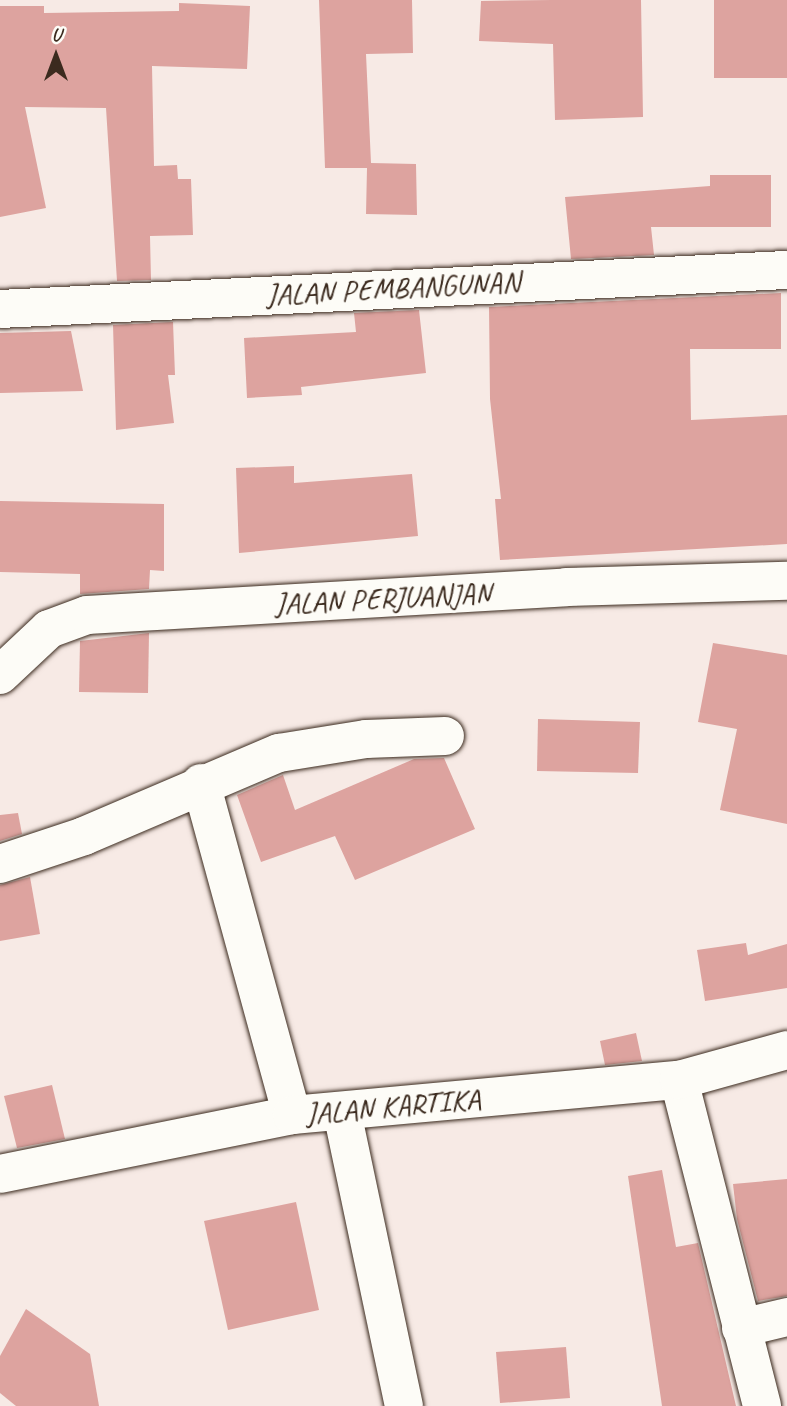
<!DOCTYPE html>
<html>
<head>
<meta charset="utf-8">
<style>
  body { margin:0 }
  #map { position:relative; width:787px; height:1406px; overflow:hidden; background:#f7eae5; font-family:Caveat,sans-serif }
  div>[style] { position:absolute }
  .building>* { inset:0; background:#dda39f }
  .roads { filter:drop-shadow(0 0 2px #3b2a1e) drop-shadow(0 0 2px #3b2a1e) }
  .minor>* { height:38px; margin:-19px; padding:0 19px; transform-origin:19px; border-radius:19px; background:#fdfcf7 }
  span { translate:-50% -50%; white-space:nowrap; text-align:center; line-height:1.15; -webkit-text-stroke:5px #fdfcf7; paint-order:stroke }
  .street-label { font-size:30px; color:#3b2a1e }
  .north { position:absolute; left:21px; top:21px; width:70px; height:70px; -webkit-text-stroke:5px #fdfcf7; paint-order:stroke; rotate:0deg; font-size:19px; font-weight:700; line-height:28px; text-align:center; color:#3b2a1e }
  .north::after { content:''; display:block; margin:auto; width:24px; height:32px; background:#3b2a1e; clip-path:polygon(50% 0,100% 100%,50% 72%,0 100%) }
</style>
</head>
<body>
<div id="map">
  <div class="building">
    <div style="clip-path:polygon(319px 0,412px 0,413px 53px,366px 54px,371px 163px,416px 164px,417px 215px,366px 214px,367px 168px,325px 168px)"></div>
    <div style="clip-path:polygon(552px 0,641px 0,643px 117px,555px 120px,553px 44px,479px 41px,481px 1px)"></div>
    <div style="clip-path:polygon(714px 0,787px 0,787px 78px,714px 78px)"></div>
    <div style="clip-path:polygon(179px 3px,250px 6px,247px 69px,152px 66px,154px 166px,177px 165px,178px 179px,191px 179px,193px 235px,150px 236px,151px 280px,117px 281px,106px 108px,25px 107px,46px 208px,0 217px,0 6px,44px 6px,44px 13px,179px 11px)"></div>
    <div style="clip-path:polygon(710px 175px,771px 175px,771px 227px,651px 227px,654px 255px,571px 259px,565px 197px,710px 186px)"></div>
    <div style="clip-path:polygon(781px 293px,781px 349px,690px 349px,691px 420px,787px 415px,787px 544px,500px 560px,495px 499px,501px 499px,490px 399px,489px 307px)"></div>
    <div style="clip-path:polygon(419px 310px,426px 373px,301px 387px,302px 395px,247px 398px,244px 338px,356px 332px,354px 313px)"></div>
    <div style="clip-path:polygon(173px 322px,175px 375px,168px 375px,174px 423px,116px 430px,113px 325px)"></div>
    <div style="clip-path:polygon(71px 331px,83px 391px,0 393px,0 333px)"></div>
    <div style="clip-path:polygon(294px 466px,294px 483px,412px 474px,418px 536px,239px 553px,236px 468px)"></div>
    <div style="clip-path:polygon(0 501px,164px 504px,164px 571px,150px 570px,149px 589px,80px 594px,80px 574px,0 572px)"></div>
    <div style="clip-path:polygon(149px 633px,148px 693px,79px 692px,80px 641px)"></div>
    <div style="clip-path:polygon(713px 643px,787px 655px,787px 824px,720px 810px,737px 729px,698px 722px)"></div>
    <div style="clip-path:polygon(538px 719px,640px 722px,638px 773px,537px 771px)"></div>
    <div style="clip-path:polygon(444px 758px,475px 829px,355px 880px,335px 836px,261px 862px,237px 795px,283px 775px,295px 810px,414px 759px)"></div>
    <div style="clip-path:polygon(18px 813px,22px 834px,0 841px,0 815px)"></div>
    <div style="clip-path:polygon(30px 877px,40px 934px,0 941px,0 885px)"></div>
    <div style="clip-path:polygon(746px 943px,748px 955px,787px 944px,787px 988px,705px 1001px,697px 950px)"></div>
    <div style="clip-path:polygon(636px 1033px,642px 1061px,605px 1065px,600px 1041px)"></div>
    <div style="clip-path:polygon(52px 1085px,65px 1139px,17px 1148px,4px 1096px)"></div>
    <div style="clip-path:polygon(662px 1170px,676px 1247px,698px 1243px,736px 1406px,662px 1406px,628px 1176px)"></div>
    <div style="clip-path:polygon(787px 1179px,787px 1296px,758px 1301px,737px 1219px,733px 1184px)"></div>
    <div style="clip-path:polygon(296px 1202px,319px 1310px,228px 1330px,204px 1221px)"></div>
    <div style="clip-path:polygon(26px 1309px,90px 1354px,99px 1406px,16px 1406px,0 1393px,0 1356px)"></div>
    <div style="clip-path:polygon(566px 1347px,570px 1398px,500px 1403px,496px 1352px)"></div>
  </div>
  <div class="roads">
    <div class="minor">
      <div style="left:0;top:309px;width:788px;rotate:-2.84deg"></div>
      <div style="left:0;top:675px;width:67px;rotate:-43.2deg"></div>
      <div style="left:49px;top:629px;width:40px;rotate:-20.2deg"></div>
      <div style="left:87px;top:615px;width:480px;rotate:-3.3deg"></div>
      <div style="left:566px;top:587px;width:221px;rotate:-1.6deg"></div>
      <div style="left:201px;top:783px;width:344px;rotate:74.7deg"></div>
      <div style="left:0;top:864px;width:89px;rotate:-18.4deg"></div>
      <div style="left:84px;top:836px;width:212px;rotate:-23.1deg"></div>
      <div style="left:279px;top:753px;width:88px;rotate:-9.1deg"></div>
      <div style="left:366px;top:739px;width:79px;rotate:-2.2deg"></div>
      <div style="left:679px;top:1080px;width:336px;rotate:75.7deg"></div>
      <div style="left:342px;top:1112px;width:300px;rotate:78.1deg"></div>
      <div style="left:0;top:1174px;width:298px;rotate:-11.4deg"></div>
      <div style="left:292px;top:1115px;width:389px;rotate:-5.2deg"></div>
      <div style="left:679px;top:1080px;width:112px;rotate:-15.5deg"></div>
      <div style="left:741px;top:1328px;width:47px;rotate:-13.4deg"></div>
    </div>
  </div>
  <div class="street-label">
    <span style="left:393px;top:288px;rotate:-3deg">JALAN PEMBANGUNAN</span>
    <span style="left:383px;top:598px;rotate:-3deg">JALAN PERJUANJAN</span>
    <span style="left:393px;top:1106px;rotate:-5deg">JALAN KARTIKA</span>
  </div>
  <div class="north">U</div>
</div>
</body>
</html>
